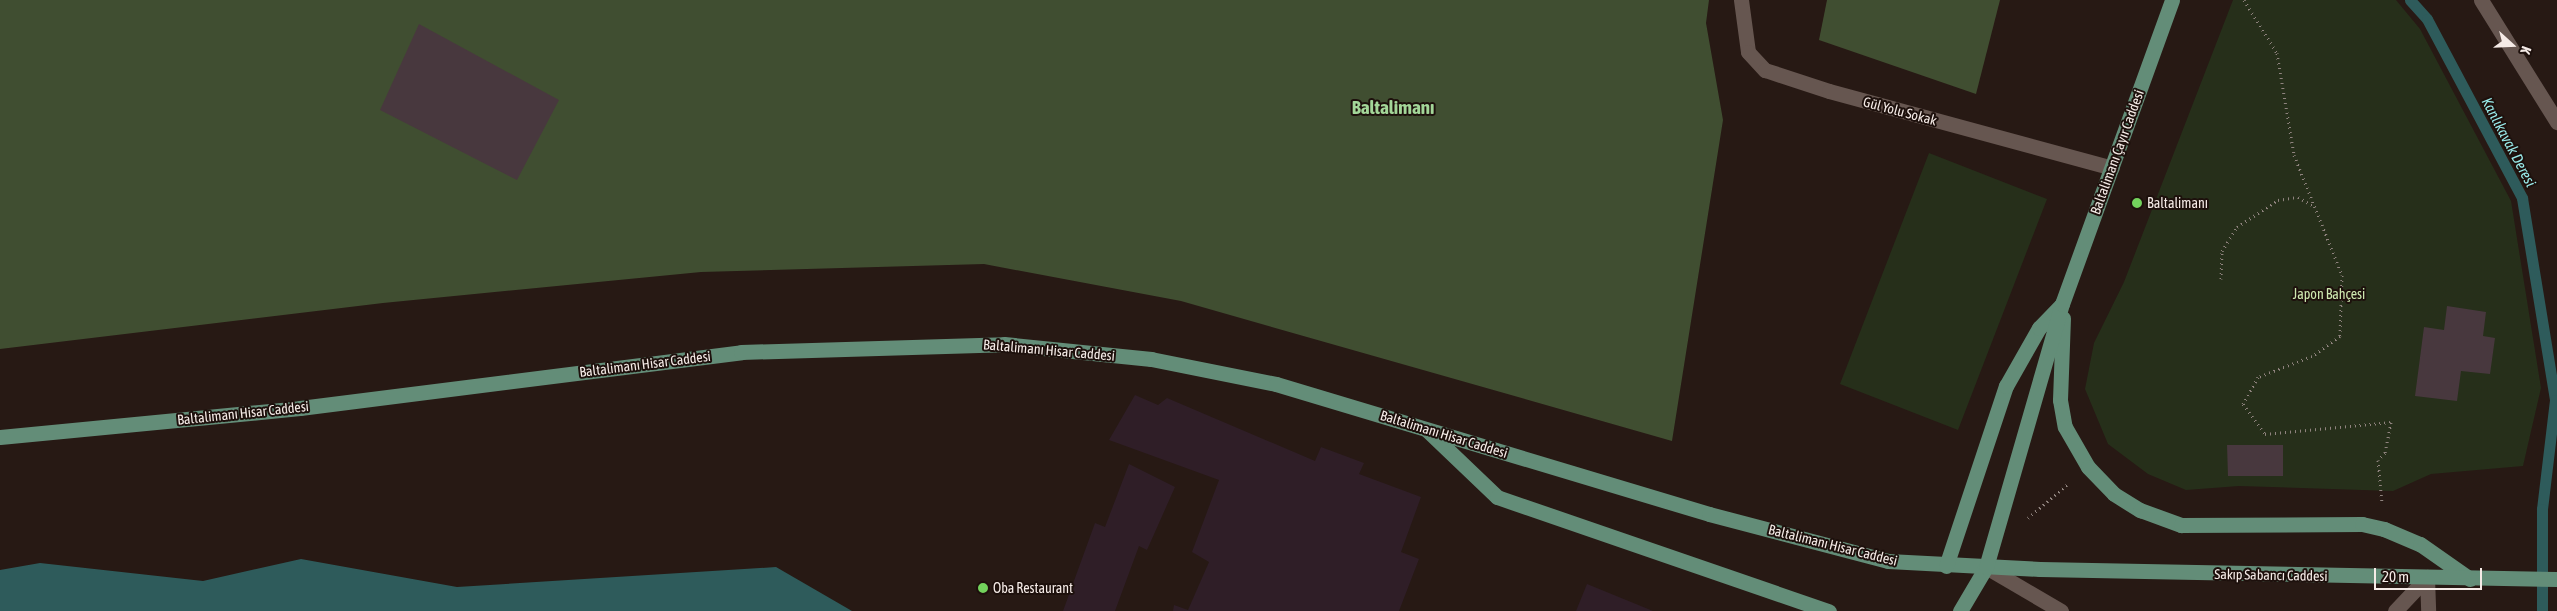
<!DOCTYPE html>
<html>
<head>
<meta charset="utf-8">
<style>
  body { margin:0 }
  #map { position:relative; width:2557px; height:611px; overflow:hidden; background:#271914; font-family:"Asap Condensed",sans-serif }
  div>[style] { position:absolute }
  .medical>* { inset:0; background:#2f1e27 }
  .green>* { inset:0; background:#262f1a }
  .forest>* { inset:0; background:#404e31 }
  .water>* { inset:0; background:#2e5b5b }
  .stream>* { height:11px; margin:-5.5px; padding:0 5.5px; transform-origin:5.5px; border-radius:5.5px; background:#2e5b5b }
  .building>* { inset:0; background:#48383e }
  .path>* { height:3px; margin-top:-1.5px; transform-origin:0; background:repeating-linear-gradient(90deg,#8f837e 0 1px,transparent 0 5px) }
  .minor>* { height:15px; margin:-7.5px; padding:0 7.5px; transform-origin:7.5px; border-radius:7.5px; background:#665650 }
  .tertiary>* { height:15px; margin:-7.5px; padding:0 7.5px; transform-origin:7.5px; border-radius:7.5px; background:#665650 }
  .primary>* { height:15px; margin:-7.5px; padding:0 7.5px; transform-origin:7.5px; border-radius:7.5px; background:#638d78 }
  .dots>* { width:14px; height:14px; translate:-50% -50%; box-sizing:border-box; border:2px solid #1d100c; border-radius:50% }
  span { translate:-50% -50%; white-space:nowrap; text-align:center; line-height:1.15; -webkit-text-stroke:4px #1d100c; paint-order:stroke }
  .street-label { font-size:14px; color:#f5ebe7 }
  .poi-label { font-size:14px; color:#f5ebe7 }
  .left { translate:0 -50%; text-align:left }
  .park-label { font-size:14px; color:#cee8b0 }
  .water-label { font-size:15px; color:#9aecec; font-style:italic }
  .district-label { font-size:19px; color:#a3d698; font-weight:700 }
  .north { position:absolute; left:2487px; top:20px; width:50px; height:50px; -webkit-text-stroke:4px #1d100c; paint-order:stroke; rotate:110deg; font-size:14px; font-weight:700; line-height:20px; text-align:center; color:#f5ebe7 }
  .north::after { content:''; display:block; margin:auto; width:18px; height:22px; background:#f5ebe7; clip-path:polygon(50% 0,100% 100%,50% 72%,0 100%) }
  .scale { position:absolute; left:2374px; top:568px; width:108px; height:22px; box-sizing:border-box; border:2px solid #f5ebe7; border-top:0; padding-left:6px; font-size:15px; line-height:18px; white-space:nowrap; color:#f5ebe7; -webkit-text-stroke:4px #1d100c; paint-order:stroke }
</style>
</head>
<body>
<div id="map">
  <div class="medical">
    <div style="clip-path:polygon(1135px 395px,1158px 405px,1167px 398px,1315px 461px,1321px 447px,1364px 463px,1359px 474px,1421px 497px,1401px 552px,1419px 559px,1399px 611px,1173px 611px,1174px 605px,1188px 610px,1209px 562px,1192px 552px,1219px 480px,1109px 440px)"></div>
    <div style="clip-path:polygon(1129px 464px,1175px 487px,1147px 550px,1139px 546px,1115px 611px,1063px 611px,1095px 523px,1105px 527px)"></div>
    <div style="clip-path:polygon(1587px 584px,1653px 611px,1576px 611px)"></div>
  </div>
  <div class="green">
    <div style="clip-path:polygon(2233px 0,2396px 0,2420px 29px,2511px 201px,2541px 388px,2523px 466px,2431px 474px,2393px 491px,2239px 486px,2186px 490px,2148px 474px,2108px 444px,2085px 389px,2094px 343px,2124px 282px)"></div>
    <div style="clip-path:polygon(1929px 153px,2047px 199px,1958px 430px,1840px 384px)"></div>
  </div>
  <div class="forest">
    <div style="clip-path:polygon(0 0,1709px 0,1706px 23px,1723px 120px,1672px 441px,1181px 301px,984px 264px,701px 272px,383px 303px,0 349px)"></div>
    <div style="clip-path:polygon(1827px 0,2000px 0,1976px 94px,1819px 40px)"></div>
  </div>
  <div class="water">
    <div style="clip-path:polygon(301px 559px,457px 587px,776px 567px,852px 611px,0 611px,0 570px,40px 563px,203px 581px)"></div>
  </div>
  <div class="stream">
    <div style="left:2410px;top:0;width:25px;rotate:48deg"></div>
    <div style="left:2427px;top:19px;width:203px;rotate:62deg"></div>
    <div style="left:2522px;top:198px;width:205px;rotate:80.7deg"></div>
    <div style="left:2555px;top:400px;width:110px;rotate:96.8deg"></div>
    <div style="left:2542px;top:509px;width:102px;rotate:90deg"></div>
  </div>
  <div class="building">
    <div style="clip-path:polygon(419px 24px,559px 100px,517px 180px,380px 110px)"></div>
    <div style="clip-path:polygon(2447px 306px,2486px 312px,2483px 336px,2495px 338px,2490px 374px,2461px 371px,2457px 401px,2415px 396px,2424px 327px,2444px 330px)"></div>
    <div style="clip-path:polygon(2227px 445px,2283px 445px,2283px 476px,2228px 476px)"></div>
  </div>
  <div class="path">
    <div style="left:2244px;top:0;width:62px;rotate:58.1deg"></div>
    <div style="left:2277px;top:53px;width:103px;rotate:80.5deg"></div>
    <div style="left:2294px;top:155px;width:129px;rotate:68.2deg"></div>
    <div style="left:2342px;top:275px;width:61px;rotate:91.9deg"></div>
    <div style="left:2340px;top:336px;width:34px;rotate:144deg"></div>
    <div style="left:2312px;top:356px;width:58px;rotate:158.7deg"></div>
    <div style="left:2258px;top:377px;width:31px;rotate:119deg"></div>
    <div style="left:2243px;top:404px;width:37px;rotate:54deg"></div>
    <div style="left:2265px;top:434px;width:127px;rotate:-5.4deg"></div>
    <div style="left:2391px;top:422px;width:32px;rotate:101deg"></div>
    <div style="left:2385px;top:453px;width:10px;rotate:135deg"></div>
    <div style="left:2378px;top:460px;width:43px;rotate:84.7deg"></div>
    <div style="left:2221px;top:279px;width:28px;rotate:-88deg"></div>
    <div style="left:2222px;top:251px;width:28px;rotate:-58deg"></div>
    <div style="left:2237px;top:227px;width:49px;rotate:-33.4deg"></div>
    <div style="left:2278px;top:200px;width:20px;rotate:-9deg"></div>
    <div style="left:2298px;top:197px;width:20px;rotate:30deg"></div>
    <div style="left:2028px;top:518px;width:54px;rotate:-40.5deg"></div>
  </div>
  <div class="minor">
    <div style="left:2481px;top:0;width:144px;rotate:58.1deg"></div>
    <div style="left:1986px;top:567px;width:87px;rotate:30.4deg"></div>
    <div style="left:2427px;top:577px;width:34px;rotate:88deg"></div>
    <div style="left:2395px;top:611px;width:47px;rotate:-46.7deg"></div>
  </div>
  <div class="tertiary">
    <div style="left:1741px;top:0;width:52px;rotate:82.3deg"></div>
    <div style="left:1748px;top:52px;width:25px;rotate:47deg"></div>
    <div style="left:1765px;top:70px;width:67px;rotate:18.2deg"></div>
    <div style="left:1829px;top:91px;width:293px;rotate:15.2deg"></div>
  </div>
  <div class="primary">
    <div style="left:2063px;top:318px;width:82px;rotate:92.1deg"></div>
    <div style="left:2060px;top:400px;width:27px;rotate:80deg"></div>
    <div style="left:2065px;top:427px;width:46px;rotate:60.1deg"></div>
    <div style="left:2088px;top:467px;width:37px;rotate:46deg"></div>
    <div style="left:2114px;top:494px;width:31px;rotate:32deg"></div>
    <div style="left:2140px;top:510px;width:44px;rotate:20.1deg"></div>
    <div style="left:2181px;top:525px;width:181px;rotate:-0.3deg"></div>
    <div style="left:2362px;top:524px;width:23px;rotate:13deg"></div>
    <div style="left:2384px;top:529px;width:39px;rotate:23deg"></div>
    <div style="left:2420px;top:544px;width:61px;rotate:35deg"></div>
    <div style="left:1427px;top:430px;width:97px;rotate:43.7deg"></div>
    <div style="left:1497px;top:497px;width:351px;rotate:19deg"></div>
    <div style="left:0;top:437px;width:301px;rotate:-5.5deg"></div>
    <div style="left:300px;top:408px;width:445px;rotate:-7.2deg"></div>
    <div style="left:741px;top:352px;width:263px;rotate:-1.7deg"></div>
    <div style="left:1004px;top:344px;width:148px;rotate:5.8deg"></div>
    <div style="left:1151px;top:359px;width:127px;rotate:11.3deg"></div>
    <div style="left:1276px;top:384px;width:452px;rotate:16.7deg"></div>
    <div style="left:1709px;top:514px;width:185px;rotate:14.7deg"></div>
    <div style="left:1888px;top:561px;width:152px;rotate:3deg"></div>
    <div style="left:2040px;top:569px;width:517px;rotate:1.11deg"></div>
    <div style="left:1946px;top:566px;width:190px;rotate:-71.6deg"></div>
    <div style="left:2006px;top:386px;width:67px;rotate:-60.4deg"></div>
    <div style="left:2039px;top:328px;width:32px;rotate:-46deg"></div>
    <div style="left:1960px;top:611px;width:51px;rotate:-59.4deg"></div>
    <div style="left:1986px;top:567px;width:274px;rotate:-73.9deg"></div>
    <div style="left:2062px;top:304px;width:323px;rotate:-70.1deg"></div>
  </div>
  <div class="dots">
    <div style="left:2137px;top:203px;background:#73d25c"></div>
    <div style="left:983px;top:588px;background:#73d25c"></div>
  </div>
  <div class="street-label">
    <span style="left:1900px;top:111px;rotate:15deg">Gül Yolu Sokak</span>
    <span style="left:2117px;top:152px;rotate:-70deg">Baltalimanı Çayır Caddesi</span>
    <span style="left:1049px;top:350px;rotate:5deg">Baltalimanı Hisar Caddesi</span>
    <span style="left:645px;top:364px;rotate:-7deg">Baltalimanı Hisar Caddesi</span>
    <span style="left:243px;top:413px;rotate:-6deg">Baltalimanı Hisar Caddesi</span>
    <span style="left:1444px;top:434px;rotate:17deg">Baltalimanı Hisar Caddesi</span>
    <span style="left:1833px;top:545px;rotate:14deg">Baltalimanı Hisar Caddesi</span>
    <span style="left:2271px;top:575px;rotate:1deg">Sakıp Sabancı Caddesi</span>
  </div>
  <div class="poi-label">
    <span class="left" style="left:2147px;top:203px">Baltalimanı</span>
    <span class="left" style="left:993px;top:588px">Oba Restaurant</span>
  </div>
  <div class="park-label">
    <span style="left:2329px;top:294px">Japon Bahçesi</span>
  </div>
  <div class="water-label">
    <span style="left:2509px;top:142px;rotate:62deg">Kanlıkavak Deresi</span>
  </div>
  <div class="district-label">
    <span style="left:1393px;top:108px">Baltalimanı</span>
  </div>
  <div class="north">K</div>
  <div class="scale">20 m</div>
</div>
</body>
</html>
